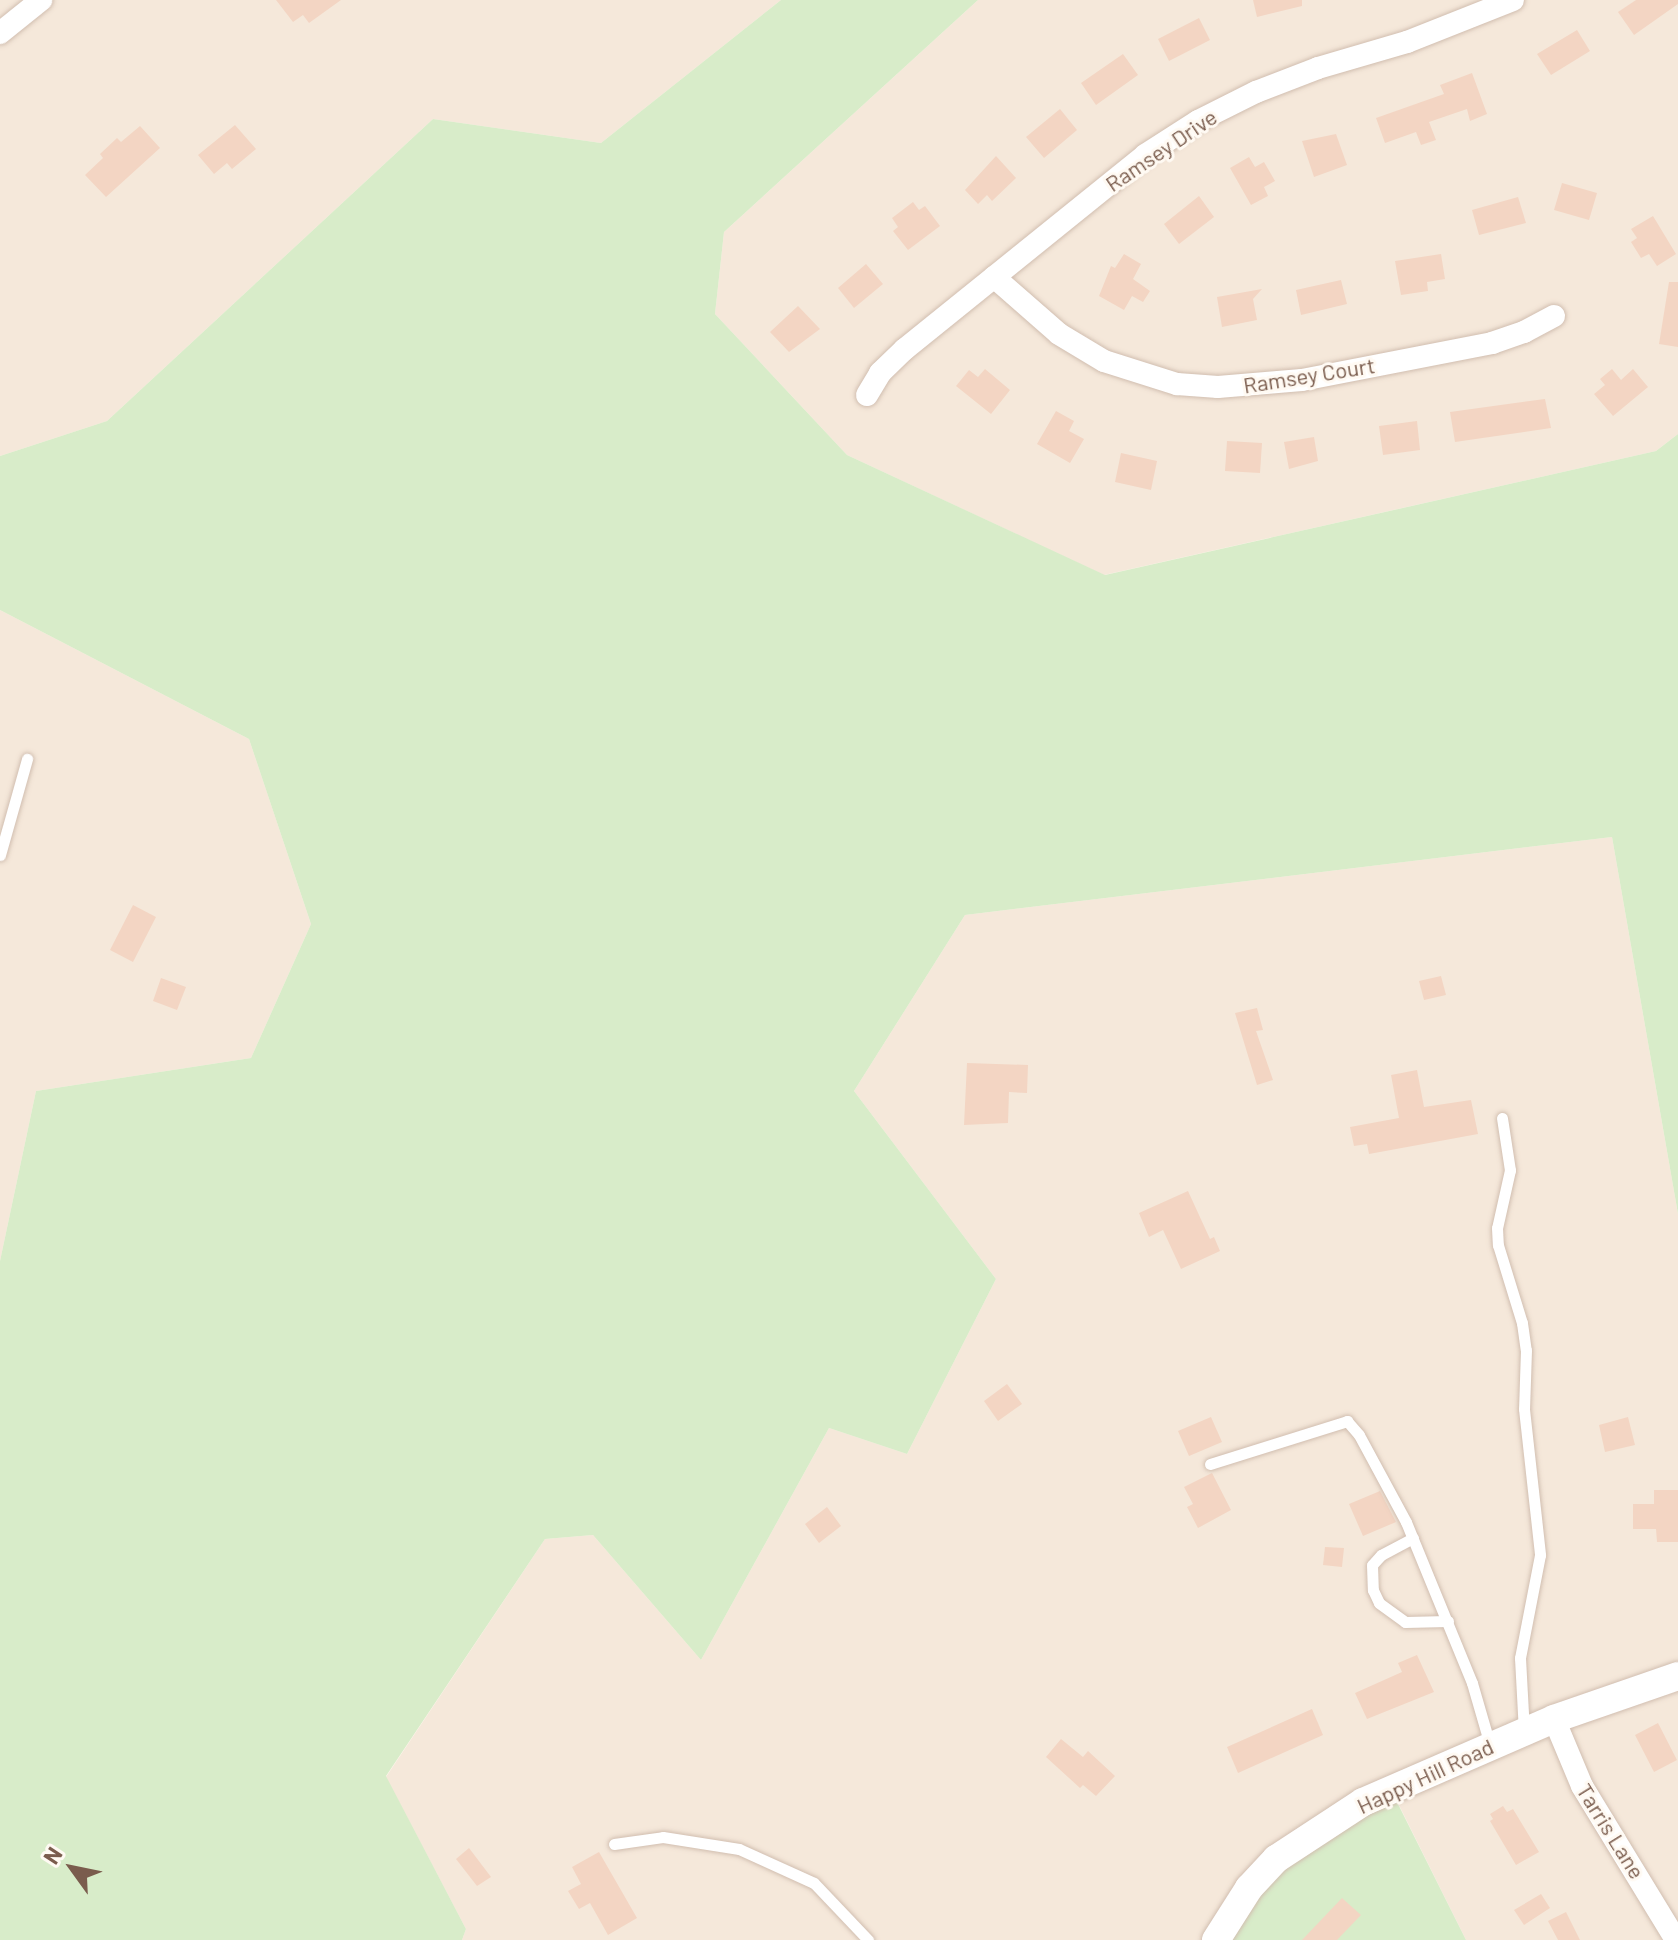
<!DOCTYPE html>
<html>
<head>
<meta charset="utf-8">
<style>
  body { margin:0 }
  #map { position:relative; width:1678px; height:1940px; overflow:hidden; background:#fdf6ec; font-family:Barlow,sans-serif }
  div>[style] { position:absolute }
  .residential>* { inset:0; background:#f5e8da }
  .green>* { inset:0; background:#d8ecc9 }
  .building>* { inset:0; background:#f3d5c3 }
  .roads { filter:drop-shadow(0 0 2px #d1beb0) drop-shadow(0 0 2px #d1beb0) }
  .service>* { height:11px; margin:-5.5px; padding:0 5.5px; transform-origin:5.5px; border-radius:5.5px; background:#fff }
  .minor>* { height:22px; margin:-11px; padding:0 11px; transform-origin:11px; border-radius:11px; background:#fff }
  .tertiary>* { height:28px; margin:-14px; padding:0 14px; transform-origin:14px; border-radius:14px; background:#fff }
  span { translate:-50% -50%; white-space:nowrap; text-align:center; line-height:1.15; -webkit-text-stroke:6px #fffaf3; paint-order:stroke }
  .street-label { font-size:22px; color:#7a5c4d }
  .north { position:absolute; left:32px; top:1828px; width:80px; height:80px; -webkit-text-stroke:6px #fffaf3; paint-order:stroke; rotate:303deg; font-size:22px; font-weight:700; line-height:32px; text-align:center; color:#7a5c4d }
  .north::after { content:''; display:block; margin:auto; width:28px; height:36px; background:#7a5c4d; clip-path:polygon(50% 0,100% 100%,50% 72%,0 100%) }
</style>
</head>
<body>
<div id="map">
  <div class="residential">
    <div style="clip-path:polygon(0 0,781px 0,601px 143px,433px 119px,107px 421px,0 456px)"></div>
    <div style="clip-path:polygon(978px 0,1678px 0,1678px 434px,1656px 451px,1104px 575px,847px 455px,715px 314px,724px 232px)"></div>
    <div style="clip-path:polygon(0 610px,249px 739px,311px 924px,251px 1058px,36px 1091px,0 1261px)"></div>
    <div style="clip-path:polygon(1612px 837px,1678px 1214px,1678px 1940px,1466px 1940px,1391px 1789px,1215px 1940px,462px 1940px,466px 1929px,386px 1777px,545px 1539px,593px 1535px,701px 1660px,829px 1428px,907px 1454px,996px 1279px,854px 1091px,965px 915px)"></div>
  </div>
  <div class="green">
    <div style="clip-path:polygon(781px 0,978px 0,724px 232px,715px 314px,847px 455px,1105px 575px,1656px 451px,1678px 434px,1678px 1214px,1612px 837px,965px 915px,854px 1091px,996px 1279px,907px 1454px,829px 1428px,701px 1660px,593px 1535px,545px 1539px,386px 1776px,466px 1929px,462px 1940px,0 1940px,0 1261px,36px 1091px,251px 1058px,311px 924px,249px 739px,0 610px,0 456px,107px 421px,433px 119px,601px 143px)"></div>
    <div style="clip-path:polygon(1391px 1790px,1466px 1940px,1216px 1940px,1249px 1888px)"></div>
  </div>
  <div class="building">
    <div style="clip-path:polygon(276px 0,341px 0,309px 23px,303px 15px,293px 22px)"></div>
    <div style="clip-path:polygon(1253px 0,1302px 0,1302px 6px,1257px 17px)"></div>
    <div style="clip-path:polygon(1636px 0,1678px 0,1678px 4px,1634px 35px,1618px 12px)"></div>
    <div style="clip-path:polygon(1199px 18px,1210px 40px,1169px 61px,1158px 39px)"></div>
    <div style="clip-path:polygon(1577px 30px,1590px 51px,1551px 75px,1537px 54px)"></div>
    <div style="clip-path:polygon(1123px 54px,1138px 75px,1096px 105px,1081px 83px)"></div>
    <div style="clip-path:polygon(1472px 73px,1487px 114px,1470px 121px,1467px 109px,1429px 122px,1436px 140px,1421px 145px,1416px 132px,1385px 143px,1376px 118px,1444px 94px,1440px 85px)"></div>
    <div style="clip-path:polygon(1060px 109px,1077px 130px,1044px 158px,1026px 137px)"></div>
    <div style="clip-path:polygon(235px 125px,256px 149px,232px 169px,227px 163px,214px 174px,198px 155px)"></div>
    <div style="clip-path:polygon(140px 126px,160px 148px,106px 197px,85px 175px,103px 158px,100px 154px,117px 138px,121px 142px)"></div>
    <div style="clip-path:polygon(1336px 134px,1347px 165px,1314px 177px,1302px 141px)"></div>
    <div style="clip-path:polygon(996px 156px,1016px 178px,992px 201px,987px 195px,978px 204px,965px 190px)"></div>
    <div style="clip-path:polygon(1249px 157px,1255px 167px,1264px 162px,1275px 181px,1264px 187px,1268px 196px,1251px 205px,1230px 168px)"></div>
    <div style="clip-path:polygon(1562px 183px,1597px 193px,1589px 220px,1554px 210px)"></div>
    <div style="clip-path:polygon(1199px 196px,1214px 217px,1179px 244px,1164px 224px)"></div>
    <div style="clip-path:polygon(1518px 197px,1526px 223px,1479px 235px,1472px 210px)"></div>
    <div style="clip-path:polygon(913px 202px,919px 210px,925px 206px,940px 226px,908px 250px,893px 231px,898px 227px,892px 218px)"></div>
    <div style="clip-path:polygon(1653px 216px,1676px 254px,1657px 266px,1649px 254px,1641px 258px,1631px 242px,1637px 238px,1631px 229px)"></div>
    <div style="clip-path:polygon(1124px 254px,1141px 264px,1133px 279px,1150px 291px,1143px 302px,1132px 296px,1124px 310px,1099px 296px,1111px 266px,1115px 268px)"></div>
    <div style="clip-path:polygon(1441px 254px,1445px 279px,1427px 282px,1428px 291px,1401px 295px,1395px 261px)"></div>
    <div style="clip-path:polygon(866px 264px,883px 284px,854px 308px,838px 288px)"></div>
    <div style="clip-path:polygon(1341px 280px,1347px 304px,1301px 315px,1296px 290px)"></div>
    <div style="clip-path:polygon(1669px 282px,1678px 282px,1678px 347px,1659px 344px)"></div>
    <div style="clip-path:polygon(1262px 289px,1253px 299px,1257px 320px,1222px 327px,1217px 297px)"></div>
    <div style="clip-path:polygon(798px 306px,820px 329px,789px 352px,770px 332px)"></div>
    <div style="clip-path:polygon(985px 369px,1010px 390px,991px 414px,956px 386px,969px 370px,978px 377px)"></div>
    <div style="clip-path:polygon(1612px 369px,1621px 380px,1633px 369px,1648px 387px,1613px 416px,1594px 394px,1605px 385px,1600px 379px)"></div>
    <div style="clip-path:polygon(1545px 399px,1551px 428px,1455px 442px,1450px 412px)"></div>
    <div style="clip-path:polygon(1056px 411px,1074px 421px,1069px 431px,1084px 439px,1070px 463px,1037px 444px)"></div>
    <div style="clip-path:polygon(1417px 421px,1420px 450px,1383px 455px,1379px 426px)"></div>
    <div style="clip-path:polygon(1314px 437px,1318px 461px,1289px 469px,1284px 442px)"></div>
    <div style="clip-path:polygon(1227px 441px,1262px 443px,1260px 473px,1225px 471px)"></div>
    <div style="clip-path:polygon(1121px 453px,1157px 461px,1151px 490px,1115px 482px)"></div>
    <div style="clip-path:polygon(133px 905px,156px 917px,133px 962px,110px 950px)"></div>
    <div style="clip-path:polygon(1441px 976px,1446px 995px,1424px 1000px,1419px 981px)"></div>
    <div style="clip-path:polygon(161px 978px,186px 987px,177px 1010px,153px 1001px)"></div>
    <div style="clip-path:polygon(1257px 1008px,1263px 1030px,1256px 1031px,1273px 1080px,1257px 1085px,1235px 1013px)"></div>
    <div style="clip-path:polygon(967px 1063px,1028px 1065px,1027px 1093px,1009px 1092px,1008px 1123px,964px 1125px)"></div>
    <div style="clip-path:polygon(1417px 1070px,1424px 1107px,1471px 1100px,1478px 1134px,1369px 1154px,1367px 1144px,1354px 1146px,1350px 1127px,1399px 1118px,1391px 1075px)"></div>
    <div style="clip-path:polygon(1188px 1191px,1210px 1239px,1214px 1237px,1220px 1251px,1181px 1269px,1163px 1230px,1149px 1237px,1139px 1213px)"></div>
    <div style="clip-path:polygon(1007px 1384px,1022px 1404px,998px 1421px,984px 1401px)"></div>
    <div style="clip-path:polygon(1211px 1417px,1222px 1442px,1189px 1456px,1178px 1431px)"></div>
    <div style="clip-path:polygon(1628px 1417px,1635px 1445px,1605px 1452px,1599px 1425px)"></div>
    <div style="clip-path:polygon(1212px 1473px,1231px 1510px,1198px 1528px,1187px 1507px,1193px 1504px,1184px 1487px)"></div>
    <div style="clip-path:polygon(1654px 1490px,1678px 1490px,1678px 1542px,1657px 1542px,1656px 1529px,1633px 1529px,1633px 1504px,1654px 1504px)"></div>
    <div style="clip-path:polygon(1380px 1491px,1396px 1522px,1363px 1536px,1349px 1504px)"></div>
    <div style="clip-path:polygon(827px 1507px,841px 1526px,819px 1543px,805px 1524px)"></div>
    <div style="clip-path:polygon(1325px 1547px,1344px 1548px,1342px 1567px,1323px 1565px)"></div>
    <div style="clip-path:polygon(1417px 1655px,1434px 1692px,1367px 1719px,1355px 1693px,1402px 1672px,1398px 1663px)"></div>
    <div style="clip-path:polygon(1312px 1709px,1323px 1735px,1238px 1773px,1227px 1747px)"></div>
    <div style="clip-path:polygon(1658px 1723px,1677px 1760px,1654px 1772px,1635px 1735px)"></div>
    <div style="clip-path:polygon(1061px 1739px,1083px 1757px,1088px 1751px,1115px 1776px,1096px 1796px,1083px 1785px,1080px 1788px,1046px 1757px)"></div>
    <div style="clip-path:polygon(1503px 1806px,1507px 1812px,1513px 1809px,1539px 1852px,1516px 1865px,1490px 1821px,1493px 1819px,1490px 1814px)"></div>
    <div style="clip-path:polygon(469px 1848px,491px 1877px,477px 1886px,456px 1859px)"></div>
    <div style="clip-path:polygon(599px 1852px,637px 1918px,608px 1935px,590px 1903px,579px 1909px,568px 1891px,581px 1884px,572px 1867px)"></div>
    <div style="clip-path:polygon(1541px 1894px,1550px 1908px,1524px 1925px,1514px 1910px)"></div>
    <div style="clip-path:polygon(1342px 1898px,1361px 1915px,1337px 1940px,1302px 1940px)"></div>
    <div style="clip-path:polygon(1566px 1912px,1580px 1940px,1558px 1940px,1548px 1921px)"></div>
  </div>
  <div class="roads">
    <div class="service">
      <div style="left:0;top:855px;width:100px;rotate:-74.3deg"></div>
      <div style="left:1502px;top:1118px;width:53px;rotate:81.3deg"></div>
      <div style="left:1510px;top:1170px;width:59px;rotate:102.6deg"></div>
      <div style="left:1497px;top:1228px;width:17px;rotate:87deg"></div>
      <div style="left:1498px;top:1245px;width:82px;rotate:72.9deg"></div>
      <div style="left:1522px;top:1323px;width:27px;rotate:82deg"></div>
      <div style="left:1526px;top:1350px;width:59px;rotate:91.9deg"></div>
      <div style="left:1524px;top:1409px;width:147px;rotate:83.7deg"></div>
      <div style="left:1540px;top:1555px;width:105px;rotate:101deg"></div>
      <div style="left:1520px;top:1658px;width:73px;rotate:86.9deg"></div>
      <div style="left:1210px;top:1464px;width:144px;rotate:-17.4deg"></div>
      <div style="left:1347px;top:1421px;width:18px;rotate:49deg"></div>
      <div style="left:1359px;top:1435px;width:99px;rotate:61.6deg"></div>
      <div style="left:1406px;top:1522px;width:174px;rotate:67.7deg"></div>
      <div style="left:1472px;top:1683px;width:65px;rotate:73.8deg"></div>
      <div style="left:1413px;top:1538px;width:36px;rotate:152deg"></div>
      <div style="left:1381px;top:1555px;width:13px;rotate:132deg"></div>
      <div style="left:1372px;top:1565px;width:25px;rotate:88deg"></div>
      <div style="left:1373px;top:1590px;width:14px;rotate:65deg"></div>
      <div style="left:1379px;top:1603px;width:32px;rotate:36deg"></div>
      <div style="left:1405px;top:1622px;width:43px;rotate:-1.3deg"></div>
      <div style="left:614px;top:1844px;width:49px;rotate:-8.1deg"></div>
      <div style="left:663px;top:1837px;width:77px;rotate:9deg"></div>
      <div style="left:739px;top:1849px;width:82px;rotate:24.4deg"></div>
      <div style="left:814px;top:1883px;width:79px;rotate:46.5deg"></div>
    </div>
    <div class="minor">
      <div style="left:0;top:33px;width:53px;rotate:-38.8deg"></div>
      <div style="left:994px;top:277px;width:86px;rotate:41.2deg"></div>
      <div style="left:1059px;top:334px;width:52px;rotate:31deg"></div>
      <div style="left:1104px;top:361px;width:77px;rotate:17.5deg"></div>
      <div style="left:1177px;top:384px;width:41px;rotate:4.2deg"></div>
      <div style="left:1218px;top:387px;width:84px;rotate:-4.8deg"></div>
      <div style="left:1302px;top:380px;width:194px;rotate:-11deg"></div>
      <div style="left:1492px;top:343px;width:34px;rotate:-19deg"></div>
      <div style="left:1524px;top:332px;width:34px;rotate:-28deg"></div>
      <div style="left:867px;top:395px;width:26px;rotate:-59deg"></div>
      <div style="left:880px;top:373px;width:35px;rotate:-44deg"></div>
      <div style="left:905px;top:349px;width:309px;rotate:-38.9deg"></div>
      <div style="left:1145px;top:155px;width:63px;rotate:-32.7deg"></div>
      <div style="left:1198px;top:121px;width:65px;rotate:-26.6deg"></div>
      <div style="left:1256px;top:92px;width:66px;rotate:-21.2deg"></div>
      <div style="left:1318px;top:68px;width:93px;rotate:-16.3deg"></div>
      <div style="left:1407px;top:42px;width:114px;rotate:-21.6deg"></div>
      <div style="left:1554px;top:1719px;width:73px;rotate:67.3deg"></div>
      <div style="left:1582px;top:1786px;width:180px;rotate:58.6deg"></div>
    </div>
    <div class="tertiary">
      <div style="left:1216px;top:1940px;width:62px;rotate:-57.6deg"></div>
      <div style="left:1249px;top:1888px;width:40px;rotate:-47deg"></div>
      <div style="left:1276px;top:1859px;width:104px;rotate:-33.2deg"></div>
      <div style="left:1363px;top:1802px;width:208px;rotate:-23.5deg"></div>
      <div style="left:1554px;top:1719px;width:131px;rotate:-19.1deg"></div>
    </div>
  </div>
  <div class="street-label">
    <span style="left:1161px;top:150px;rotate:-34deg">Ramsey Drive</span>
    <span style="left:1309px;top:375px;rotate:-9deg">Ramsey Court</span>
    <span style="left:1425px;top:1776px;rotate:-25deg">Happy Hill Road</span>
    <span style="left:1611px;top:1831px;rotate:58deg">Tarris Lane</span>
  </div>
  <div class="north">N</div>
</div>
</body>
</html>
